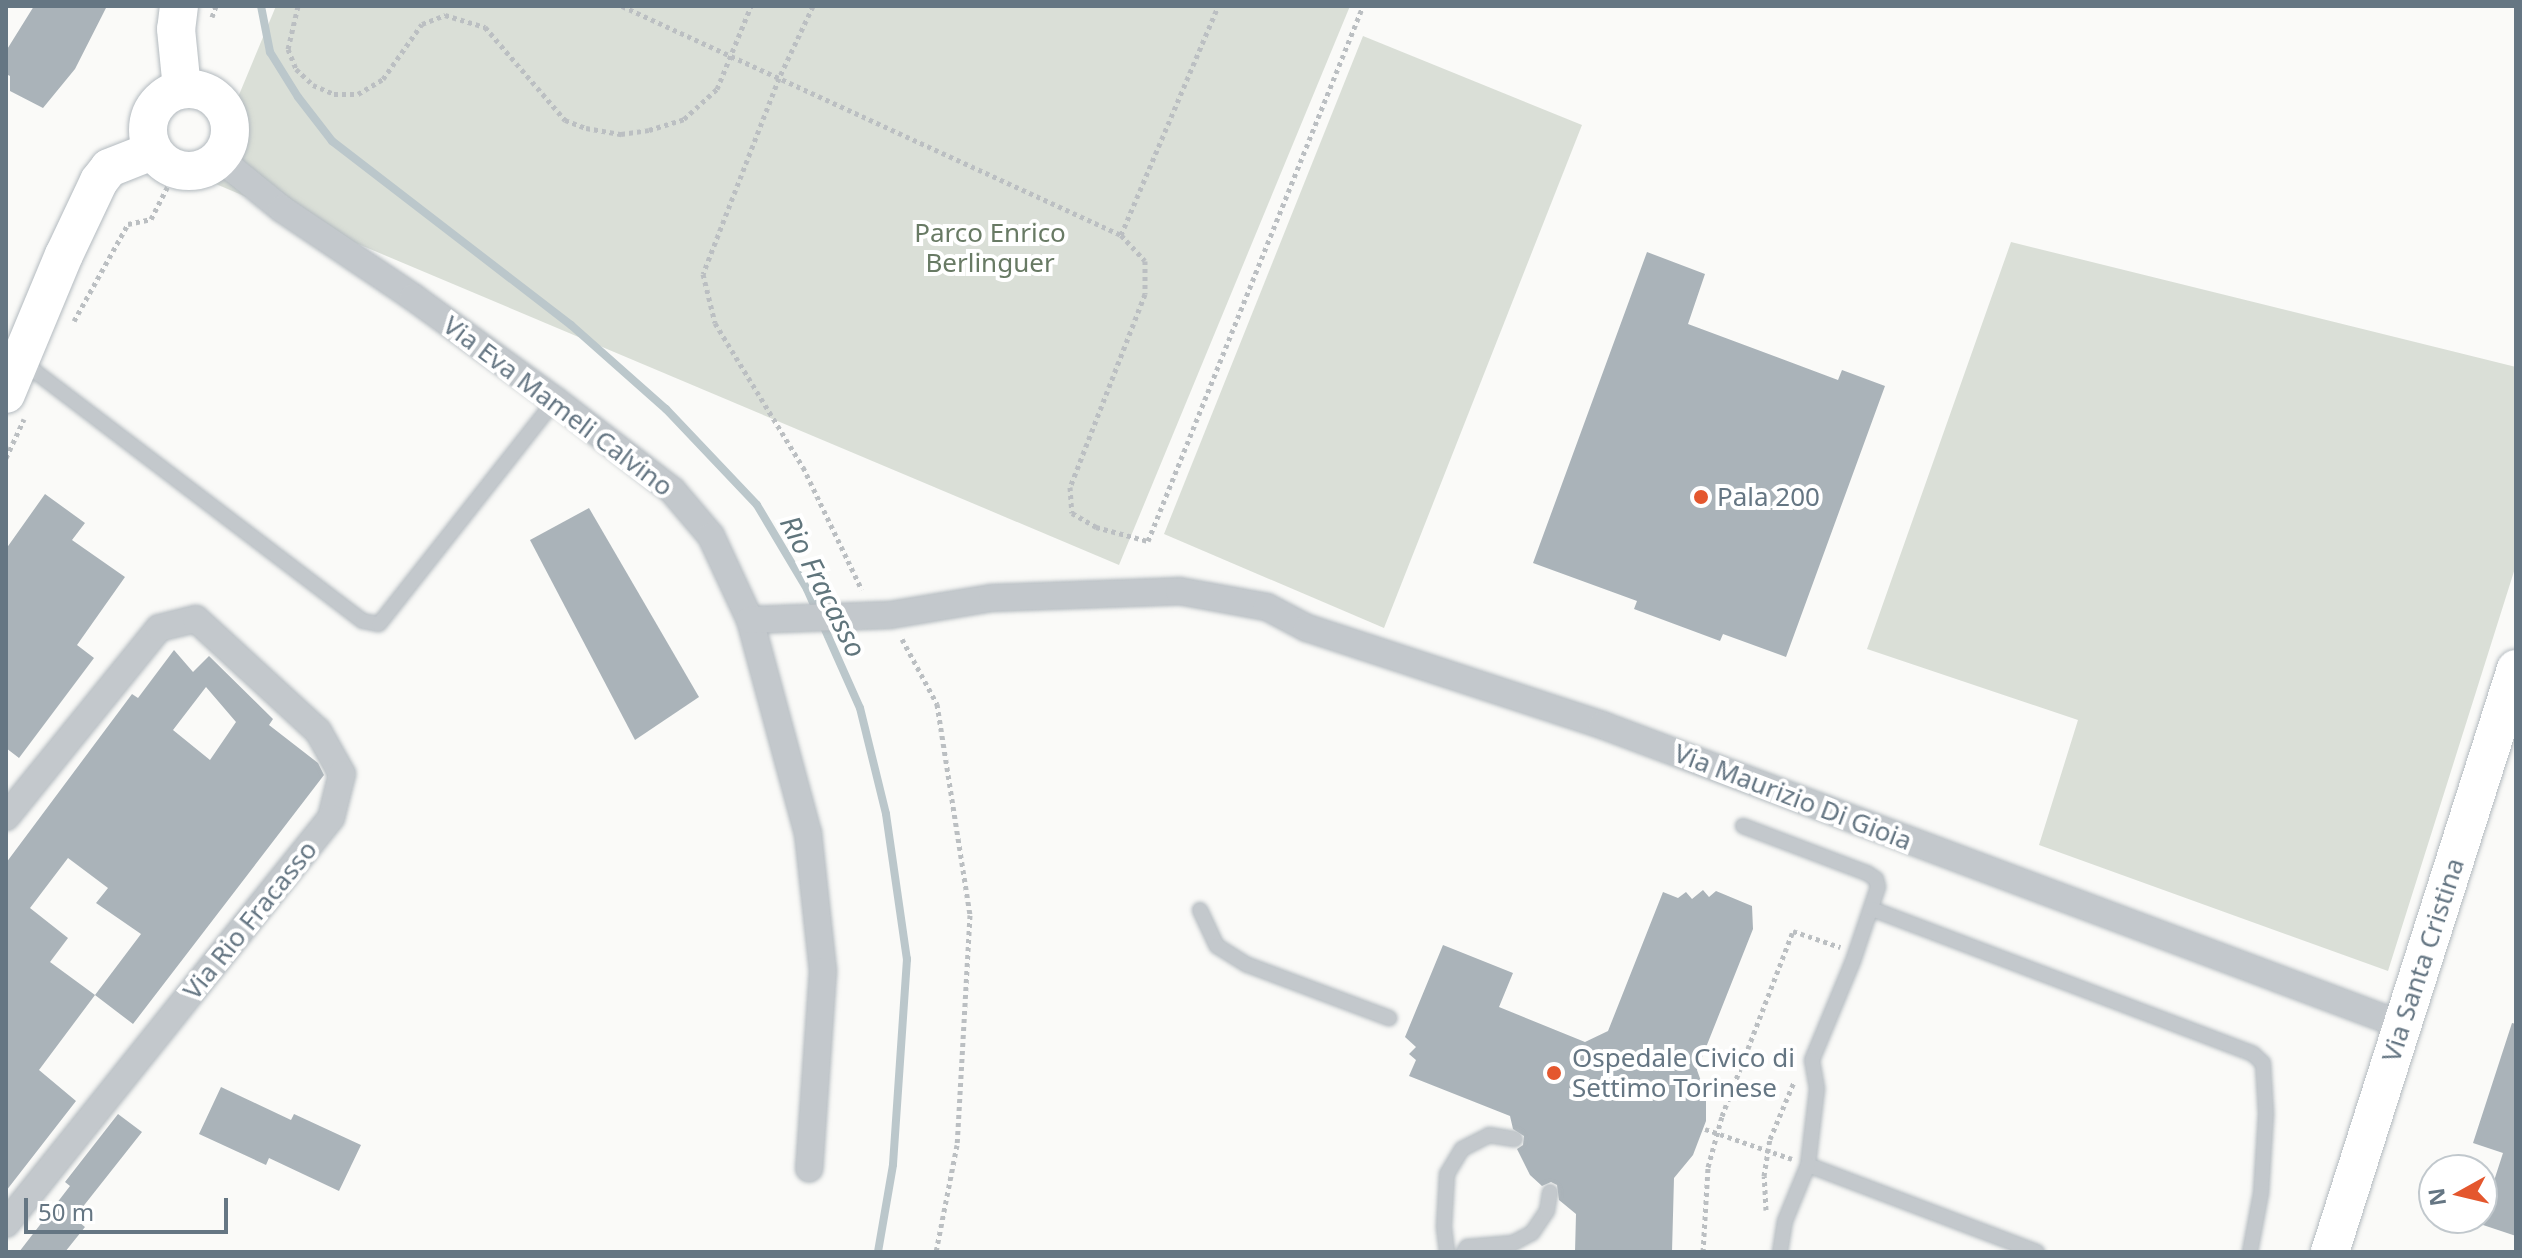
<!DOCTYPE html>
<html>
<head>
<meta charset="utf-8">
<style>
  body { margin:0 }
  #map { position:relative; width:2522px; height:1258px; overflow:hidden; background:#fafaf8; font-family:"Noto Sans",sans-serif }
  div>[style] { position:absolute }
  .green>* { inset:0; background:#dadfd7 }
  .stream>* { height:8px; margin:-4px; padding:0 4px; transform-origin:4px; border-radius:4px; background:#bbc7cb }
  .building>* { inset:0; background:#aab3b9 }
  .path>* { height:5px; margin-top:-2.5px; transform-origin:0; background:repeating-linear-gradient(90deg,#bbbfc2 0 4px,transparent 0 8px) }
  .roads { filter:drop-shadow(0 0 2px #b3babf) drop-shadow(0 0 2px #b3babf) }
  .lane>* { height:14px; margin:-7px; padding:0 7px; transform-origin:7px; border-radius:7px; background:#c3c8cc }
  .street>* { height:26px; margin:-13px; padding:0 13px; transform-origin:13px; border-radius:13px; background:#c3c8cc }
  .secondary>* { height:38px; margin:-19px; padding:0 19px; transform-origin:19px; border-radius:19px; background:#fff }
  .secondary>.ring { margin:-19px; padding:0; box-sizing:content-box; background:none; border:38px solid #fff; border-radius:50% }
  .dots>* { width:22px; height:22px; translate:-50% -50%; box-sizing:border-box; border:4px solid #fff; border-radius:50% }
  span { translate:-50% -50%; white-space:nowrap; text-align:center; line-height:1.15; -webkit-text-stroke:8px #fff; paint-order:stroke }
  .park-label { font-size:26px; color:#687a64 }
  .street-label { font-size:26px; color:#657683 }
  .poi-label { font-size:26px; color:#657683 }
  .left { translate:0 -50%; text-align:left }
  .water-label { font-size:28px; color:#60757c; font-style:italic }
  .frame { position:absolute; inset:0; border:8px solid #657683; pointer-events:none }
  .north { position:absolute; left:2418px; top:1154px; width:80px; height:80px; box-sizing:border-box; background:#fff; border:2px solid #c1c8cd; border-radius:50%; rotate:262deg; font-size:22px; font-weight:700; line-height:32px; text-align:center; color:#657683 }
  .north::after { content:''; display:block; margin:auto; width:28px; height:36px; background:#e4572e; clip-path:polygon(50% 0,100% 100%,50% 72%,0 100%) }
  .scale { position:absolute; left:24px; top:1198px; width:204px; height:36px; box-sizing:border-box; border:4px solid #657683; border-top:0; padding-left:10px; font-size:24px; line-height:28px; white-space:nowrap; color:#657683; -webkit-text-stroke:6px #fff; paint-order:stroke }
</style>
</head>
<body>
<div id="map">
  <div class="green">
    <div style="clip-path:polygon(276px 6px,1350px 6px,1119px 565px,204px 179px)"></div>
    <div style="clip-path:polygon(1363px 36px,1582px 125px,1384px 628px,1164px 534px)"></div>
    <div style="clip-path:polygon(2011px 242px,2516px 367px,2516px 565px,2388px 971px,2039px 845px,2078px 720px,1867px 649px)"></div>
  </div>
  <div class="stream">
    <div style="left:261px;top:6px;width:47px;rotate:78.9deg"></div>
    <div style="left:270px;top:52px;width:53px;rotate:58.1deg"></div>
    <div style="left:298px;top:97px;width:56px;rotate:52.3deg"></div>
    <div style="left:332px;top:141px;width:302px;rotate:37.6deg"></div>
    <div style="left:571px;top:325px;width:127px;rotate:41.5deg"></div>
    <div style="left:666px;top:409px;width:132px;rotate:46.5deg"></div>
    <div style="left:757px;top:505px;width:98px;rotate:59.2deg"></div>
    <div style="left:807px;top:589px;width:130px;rotate:66deg"></div>
    <div style="left:860px;top:708px;width:109px;rotate:76.2deg"></div>
    <div style="left:886px;top:814px;width:147px;rotate:81.8deg"></div>
    <div style="left:907px;top:959px;width:206px;rotate:93.9deg"></div>
    <div style="left:893px;top:1165px;width:88px;rotate:99.8deg"></div>
  </div>
  <div class="building">
    <div style="clip-path:polygon(34px 6px,107px 6px,75px 69px,43px 108px,10px 91px,10px 76px,6px 74px,6px 51px)"></div>
    <div style="clip-path:polygon(1647px 252px,1705px 274px,1688px 324px,1838px 380px,1842px 370px,1885px 386px,1786px 657px,1723px 634px,1720px 641px,1634px 609px,1637px 601px,1533px 563px)"></div>
    <div style="clip-path:polygon(45px 494px,85px 523px,72px 540px,125px 577px,77px 645px,94px 658px,19px 758px,6px 748px,6px 549px)"></div>
    <div style="clip-path:polygon(589px 508px,699px 697px,635px 740px,530px 540px)"></div>
    <div style="clip-path:polygon(evenodd,174px 650px,193px 672px,209px 656px,273px 719px,269px 725px,318px 763px,324px 775px,133px 1024px,95px 995px,141px 934px,96px 903px,108px 888px,68px 858px,30px 908px,68px 938px,50px 962px,95px 995px,39px 1070px,76px 1101px,6px 1191px,6px 863px,132px 694px,138px 698px,174px 650px,206px 687px,236px 722px,210px 760px,173px 730px,206px 687px)"></div>
    <div style="clip-path:polygon(1703px 890px,1709px 897px,1716px 891px,1752px 906px,1753px 929px,1697px 1070px,1706px 1095px,1706px 1121px,1693px 1155px,1674px 1178px,1672px 1252px,1575px 1252px,1576px 1214px,1559px 1200px,1557px 1185px,1551px 1182px,1542px 1186px,1530px 1175px,1517px 1149px,1523px 1145px,1524px 1136px,1513px 1129px,1510px 1116px,1409px 1076px,1416px 1060px,1409px 1054px,1416px 1047px,1405px 1037px,1443px 945px,1513px 973px,1499px 1007px,1585px 1042px,1608px 1031px,1663px 892px,1678px 898px,1686px 892px,1692px 899px)"></div>
    <div style="clip-path:polygon(2512px 1023px,2516px 1024px,2516px 1236px,2480px 1224px,2503px 1153px,2473px 1143px)"></div>
    <div style="clip-path:polygon(221px 1087px,291px 1120px,294px 1114px,361px 1145px,339px 1191px,269px 1158px,266px 1165px,199px 1134px)"></div>
    <div style="clip-path:polygon(118px 1114px,142px 1132px,74px 1218px,85px 1227px,65px 1252px,19px 1252px,70px 1186px,65px 1182px)"></div>
  </div>
  <div class="path">
    <div style="left:298px;top:6px;width:44px;rotate:103.1deg"></div>
    <div style="left:288px;top:49px;width:22px;rotate:68deg"></div>
    <div style="left:296px;top:69px;width:23px;rotate:43deg"></div>
    <div style="left:313px;top:85px;width:23px;rotate:23deg"></div>
    <div style="left:334px;top:94px;width:24px"></div>
    <div style="left:358px;top:94px;width:29px;rotate:-31deg"></div>
    <div style="left:383px;top:79px;width:67px;rotate:-54.7deg"></div>
    <div style="left:422px;top:24px;width:25px;rotate:-21deg"></div>
    <div style="left:445px;top:15px;width:42px;rotate:16.7deg"></div>
    <div style="left:485px;top:27px;width:123px;rotate:49.3deg"></div>
    <div style="left:565px;top:120px;width:22px;rotate:21deg"></div>
    <div style="left:586px;top:128px;width:36px;rotate:10deg"></div>
    <div style="left:621px;top:134px;width:28px;rotate:-8deg"></div>
    <div style="left:649px;top:130px;width:37px;rotate:-17deg"></div>
    <div style="left:684px;top:119px;width:45px;rotate:-42.3deg"></div>
    <div style="left:717px;top:89px;width:90px;rotate:-67.7deg"></div>
    <div style="left:622px;top:6px;width:549px;rotate:24.65deg"></div>
    <div style="left:1121px;top:235px;width:35px;rotate:47deg"></div>
    <div style="left:1145px;top:261px;width:33px;rotate:90deg"></div>
    <div style="left:1145px;top:294px;width:207px;rotate:111.2deg"></div>
    <div style="left:1070px;top:487px;width:26px;rotate:86deg"></div>
    <div style="left:1072px;top:513px;width:28px;rotate:30deg"></div>
    <div style="left:1096px;top:527px;width:54px;rotate:15.1deg"></div>
    <div style="left:1148px;top:541px;width:577px;rotate:-68.11deg"></div>
    <div style="left:813px;top:6px;width:80px;rotate:115.3deg"></div>
    <div style="left:779px;top:78px;width:210px;rotate:111.2deg"></div>
    <div style="left:703px;top:274px;width:50px;rotate:76.2deg"></div>
    <div style="left:715px;top:323px;width:169px;rotate:58.6deg"></div>
    <div style="left:803px;top:467px;width:136px;rotate:64.4deg"></div>
    <div style="left:212px;top:17px;width:12px;rotate:-70deg"></div>
    <div style="left:1121px;top:235px;width:249px;rotate:-67deg"></div>
    <div style="left:74px;top:321px;width:111px;rotate:-60.9deg"></div>
    <div style="left:128px;top:224px;width:24px;rotate:-12deg"></div>
    <div style="left:151px;top:219px;width:51px;rotate:-62.9deg"></div>
    <div style="left:6px;top:458px;width:43px;rotate:-65.2deg"></div>
    <div style="left:902px;top:639px;width:74px;rotate:61.7deg"></div>
    <div style="left:937px;top:704px;width:214px;rotate:81.1deg"></div>
    <div style="left:970px;top:915px;width:230px;rotate:93.2deg"></div>
    <div style="left:957px;top:1145px;width:109px;rotate:101.1deg"></div>
    <div style="left:1705px;top:1129px;width:92px;rotate:19deg"></div>
    <div style="left:1766px;top:1210px;width:34px;rotate:-93deg"></div>
    <div style="left:1764px;top:1176px;width:37px;rotate:-81deg"></div>
    <div style="left:1770px;top:1139px;width:62px;rotate:-67.2deg"></div>
    <div style="left:1703px;top:1252px;width:85px;rotate:-86.6deg"></div>
    <div style="left:1708px;top:1167px;width:53px;rotate:-74.6deg"></div>
    <div style="left:1722px;top:1116px;width:198px;rotate:-69deg"></div>
    <div style="left:1793px;top:931px;width:50px;rotate:18.8deg"></div>
  </div>
  <div class="roads">
    <div class="lane">
      <div style="left:20px;top:360px;width:431px;rotate:37.3deg"></div>
      <div style="left:363px;top:621px;width:16px;rotate:11deg"></div>
      <div style="left:379px;top:624px;width:285px;rotate:-51.8deg"></div>
      <div style="left:1743px;top:826px;width:133px;rotate:20.8deg"></div>
      <div style="left:1867px;top:873px;width:11px;rotate:34deg"></div>
      <div style="left:1876px;top:879px;width:8px;rotate:76deg"></div>
      <div style="left:1878px;top:887px;width:78px;rotate:108.7deg"></div>
      <div style="left:1853px;top:961px;width:107px;rotate:112.5deg"></div>
      <div style="left:1812px;top:1060px;width:29px;rotate:80deg"></div>
      <div style="left:1817px;top:1089px;width:77px;rotate:96.8deg"></div>
      <div style="left:1808px;top:1165px;width:245px;rotate:20.8deg"></div>
      <div style="left:1872px;top:909px;width:408px;rotate:20.8deg"></div>
      <div style="left:2253px;top:1054px;width:13px;rotate:42deg"></div>
      <div style="left:2263px;top:1063px;width:51px;rotate:86.6deg"></div>
      <div style="left:2266px;top:1114px;width:79px;rotate:93.6deg"></div>
      <div style="left:2261px;top:1193px;width:60px;rotate:100.6deg"></div>
      <div style="left:1200px;top:910px;width:40px;rotate:65deg"></div>
      <div style="left:1217px;top:946px;width:36px;rotate:32deg"></div>
      <div style="left:1248px;top:965px;width:151px;rotate:20.6deg"></div>
      <div style="left:1447px;top:1252px;width:26px;rotate:-97deg"></div>
      <div style="left:1444px;top:1226px;width:52px;rotate:-86.7deg"></div>
      <div style="left:1447px;top:1174px;width:29px;rotate:-59deg"></div>
      <div style="left:1462px;top:1149px;width:30px;rotate:-27deg"></div>
      <div style="left:1489px;top:1135px;width:26px;rotate:9deg"></div>
      <div style="left:1464px;top:1252px;width:6px;rotate:-59deg"></div>
      <div style="left:1467px;top:1247px;width:46px;rotate:-5deg"></div>
      <div style="left:1513px;top:1243px;width:21px;rotate:-28deg"></div>
      <div style="left:1532px;top:1233px;width:27px;rotate:-56deg"></div>
      <div style="left:1547px;top:1211px;width:19px;rotate:-81deg"></div>
      <div style="left:1780px;top:1252px;width:31px;rotate:-81deg"></div>
      <div style="left:1785px;top:1221px;width:61px;rotate:-67.7deg"></div>
    </div>
    <div class="street">
      <div style="left:219px;top:158px;width:81px;rotate:39deg"></div>
      <div style="left:282px;top:209px;width:158px;rotate:33.9deg"></div>
      <div style="left:413px;top:297px;width:175px;rotate:36deg"></div>
      <div style="left:555px;top:400px;width:148px;rotate:37.6deg"></div>
      <div style="left:672px;top:490px;width:60px;rotate:49.7deg"></div>
      <div style="left:711px;top:536px;width:93px;rotate:65.1deg"></div>
      <div style="left:750px;top:620px;width:221px;rotate:74.8deg"></div>
      <div style="left:808px;top:833px;width:139px;rotate:83.8deg"></div>
      <div style="left:823px;top:971px;width:198px;rotate:94deg"></div>
      <div style="left:750px;top:620px;width:140px;rotate:-2deg"></div>
      <div style="left:890px;top:615px;width:103px;rotate:-9.5deg"></div>
      <div style="left:992px;top:598px;width:187px;rotate:-2.1deg"></div>
      <div style="left:1179px;top:591px;width:89px;rotate:10.3deg"></div>
      <div style="left:1267px;top:607px;width:45px;rotate:27.7deg"></div>
      <div style="left:1307px;top:628px;width:311px;rotate:18.2deg"></div>
      <div style="left:1602px;top:725px;width:854px;rotate:20.56deg"></div>
      <div style="left:6px;top:817px;width:243px;rotate:-51deg"></div>
      <div style="left:159px;top:628px;width:38px;rotate:-14deg"></div>
      <div style="left:196px;top:619px;width:166px;rotate:42.6deg"></div>
      <div style="left:318px;top:731px;width:49px;rotate:60.8deg"></div>
      <div style="left:342px;top:774px;width:45px;rotate:104deg"></div>
      <div style="left:331px;top:818px;width:520px;rotate:128.68deg"></div>
    </div>
    <div class="secondary">
      <div style="left:179px;top:6px;width:23px;rotate:97deg"></div>
      <div style="left:176px;top:29px;width:60px;rotate:84.3deg"></div>
      <div class="ring" style="left:148px;top:89px;width:44px;height:44px"></div>
      <div style="left:6px;top:394px;width:151px;rotate:-67.4deg"></div>
      <div style="left:64px;top:255px;width:82px;rotate:-64.7deg"></div>
      <div style="left:99px;top:181px;width:16px;rotate:-52deg"></div>
      <div style="left:109px;top:168px;width:46px;rotate:-21.6deg"></div>
      <div style="left:2330px;top:1252px;width:612px;rotate:-72.31deg"></div>
    </div>
  </div>
  <div class="dots">
    <div style="left:1701px;top:497px;background:#e4572e"></div>
    <div style="left:1554px;top:1073px;background:#e4572e"></div>
  </div>
  <div class="park-label">
    <span style="left:990px;top:248px">Parco Enrico<br>Berlinguer</span>
  </div>
  <div class="street-label">
    <span style="left:558px;top:406px;rotate:37deg">Via Eva Mameli Calvino</span>
    <span style="left:1793px;top:797px;rotate:21deg">Via Maurizio Di Gioia</span>
    <span style="left:250px;top:920px;rotate:-51deg">Via Rio Fracasso</span>
    <span style="left:2423px;top:960px;rotate:-72deg">Via Santa Cristina</span>
  </div>
  <div class="poi-label">
    <span class="left" style="left:1717px;top:497px">Pala 200</span>
    <span class="left" style="left:1572px;top:1073px">Ospedale Civico di<br>Settimo Torinese</span>
  </div>
  <div class="water-label">
    <span style="left:824px;top:586px;rotate:63deg">Rio Fracasso</span>
  </div>
  <div class="frame"></div>
  <div class="north">N</div>
  <div class="scale">50 m</div>
</div>
</body>
</html>
